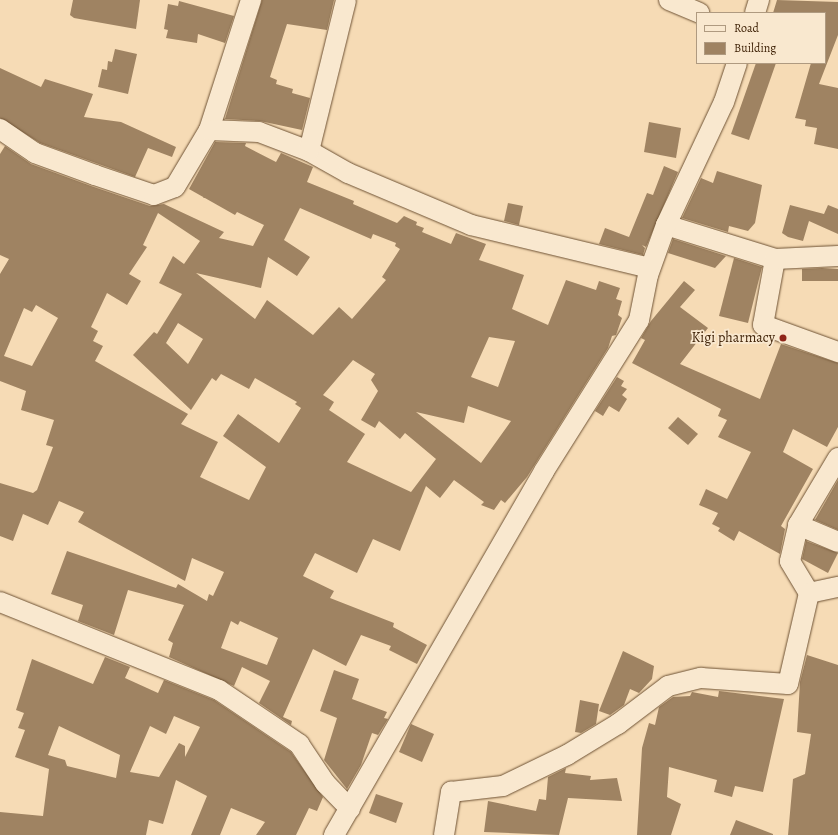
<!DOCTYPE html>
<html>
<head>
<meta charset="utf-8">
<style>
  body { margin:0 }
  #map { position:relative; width:838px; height:835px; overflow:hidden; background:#f6dbb5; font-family:Alegreya,serif }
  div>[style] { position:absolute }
  .building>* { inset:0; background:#9f8362 }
  .roads { filter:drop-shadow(0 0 1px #6e5234) drop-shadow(0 0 1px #6e5234) }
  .street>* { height:20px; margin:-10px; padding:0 10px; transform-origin:10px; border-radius:10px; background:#f9e8cf }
  .dots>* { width:11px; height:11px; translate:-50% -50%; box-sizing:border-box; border:2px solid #f9e8cf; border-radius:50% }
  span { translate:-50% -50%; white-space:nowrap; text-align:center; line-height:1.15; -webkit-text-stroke:3.5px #f9e8cf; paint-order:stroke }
  .poi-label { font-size:14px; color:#412409 }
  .right { translate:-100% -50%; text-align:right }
  .legend { position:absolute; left:696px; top:12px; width:130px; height:52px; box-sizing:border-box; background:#f9e8cf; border:1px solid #af9a80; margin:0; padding:5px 7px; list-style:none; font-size:12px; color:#412409 }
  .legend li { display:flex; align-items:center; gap:8px; height:20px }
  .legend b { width:20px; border:1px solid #af9a80 }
</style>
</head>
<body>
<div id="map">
  <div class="building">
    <div style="clip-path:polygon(73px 0,140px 0,136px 29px,74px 18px,70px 15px)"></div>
    <div style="clip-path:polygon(262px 0,334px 0,327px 30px,287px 24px,270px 77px,277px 80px,276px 84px,293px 89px,292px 93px,310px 98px,302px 130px,260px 121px,225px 119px)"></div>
    <div style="clip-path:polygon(777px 0,838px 2px,838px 35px,819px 84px,838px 88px,838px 149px,814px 144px,817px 128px,805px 126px,806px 120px,795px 118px,811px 63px,825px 63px,825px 13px,773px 13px)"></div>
    <div style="clip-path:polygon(179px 1px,234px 16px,225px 43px,198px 34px,197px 43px,166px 38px,168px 30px,164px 29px,168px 4px,178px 6px)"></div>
    <div style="clip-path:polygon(115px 49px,137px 54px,128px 94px,98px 87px,102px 69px,107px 70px,108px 61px,112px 62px)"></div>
    <div style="clip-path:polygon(756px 63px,776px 63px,749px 140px,731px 134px)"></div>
    <div style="clip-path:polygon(0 68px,41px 87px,45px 79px,93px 94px,84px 117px,121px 122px,176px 147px,172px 157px,148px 148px,135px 177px,40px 143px,0 118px)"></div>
    <div style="clip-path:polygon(649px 122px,681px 128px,676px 158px,644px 152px)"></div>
    <div style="clip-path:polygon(evenodd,215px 142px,246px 143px,245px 146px,276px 162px,281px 153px,313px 167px,307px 182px,354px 201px,353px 204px,397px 223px,404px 216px,417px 222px,416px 225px,424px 228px,422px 232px,451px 244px,456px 233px,486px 244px,479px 260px,524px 275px,512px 309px,548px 325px,566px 280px,596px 290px,599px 281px,620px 288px,616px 299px,622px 301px,618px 315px,622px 318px,616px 335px,612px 336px,608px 348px,527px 477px,505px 503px,501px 500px,494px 510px,481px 505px,484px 502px,454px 480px,440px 498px,426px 486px,400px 551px,373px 539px,357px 573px,315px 553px,303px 576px,334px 591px,330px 598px,394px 623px,393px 627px,427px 645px,417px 664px,389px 650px,391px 646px,361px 635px,346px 666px,313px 649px,283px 717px,292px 721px,291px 725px,259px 703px,270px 681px,242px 667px,234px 686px,169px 657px,173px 643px,168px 640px,184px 605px,128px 590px,114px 635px,78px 621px,83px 605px,51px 594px,67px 551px,176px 588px,178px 584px,207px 601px,209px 594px,213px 596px,224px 572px,192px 558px,185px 581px,78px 522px,84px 512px,59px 501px,48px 525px,23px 514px,13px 541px,0 536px,0 483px,33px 493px,37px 490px,53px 447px,46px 445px,54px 420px,21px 410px,26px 391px,0 381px,0 274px,9px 259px,0 255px,0 154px,5px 146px,31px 164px,91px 186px,150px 206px,164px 204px,224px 232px,219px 238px,253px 246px,264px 225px,237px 212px,235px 215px,189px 189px,215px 142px,300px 208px,371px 239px,373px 234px,396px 243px,395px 246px,400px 249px,382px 277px,386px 280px,352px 319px,339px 307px,313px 335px,267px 300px,255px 319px,196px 273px,261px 288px,268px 257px,297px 276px,310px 257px,284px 240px,300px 208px,215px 142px,158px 213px,200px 241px,184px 264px,173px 256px,159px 283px,182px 294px,157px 334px,154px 332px,133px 355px,191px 410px,212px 378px,216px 381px,221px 374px,249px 389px,255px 378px,297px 402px,295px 404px,301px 408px,279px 443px,238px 414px,223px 436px,266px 467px,249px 500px,200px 477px,218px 442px,181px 424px,188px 414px,95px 361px,103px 346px,93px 341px,98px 331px,91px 327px,107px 293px,127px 305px,141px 281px,129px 274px,147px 247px,143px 245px,158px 213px,215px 142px,36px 305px,58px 318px,32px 366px,4px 356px,24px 308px,32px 312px,36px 305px,215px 142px,178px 323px,203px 339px,188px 364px,166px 343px,178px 323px,215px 142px,489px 337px,515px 341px,498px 387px,471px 377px,489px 337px,215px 142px,353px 360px,375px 374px,371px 380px,378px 391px,361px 420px,375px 428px,379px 421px,400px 439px,405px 433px,436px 459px,411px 492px,347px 462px,365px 434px,329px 410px,334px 402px,323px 395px,353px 360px,215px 142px,468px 406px,511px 421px,481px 463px,416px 412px,464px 423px,468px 406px,215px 142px,231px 621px,238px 625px,240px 621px,278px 638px,267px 665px,221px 648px,231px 621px)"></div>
    <div style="clip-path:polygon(664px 166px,678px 172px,646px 247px,642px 245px,645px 248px,643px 255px,599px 244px,605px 228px,629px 237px,647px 193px,653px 195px)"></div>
    <div style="clip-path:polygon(717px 171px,762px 185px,755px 223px,748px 231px,729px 226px,728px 232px,682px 218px,701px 178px,713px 183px)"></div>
    <div style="clip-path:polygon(508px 203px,523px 206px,519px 225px,504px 221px)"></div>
    <div style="clip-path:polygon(790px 205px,824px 214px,828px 205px,838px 209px,838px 234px,809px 221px,803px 241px,788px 237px,782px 233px)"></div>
    <div style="clip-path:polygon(673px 239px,726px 256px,715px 268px,668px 253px)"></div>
    <div style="clip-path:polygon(734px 258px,762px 267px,748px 323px,719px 316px)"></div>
    <div style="clip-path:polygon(822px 268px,838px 269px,838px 281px,802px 281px,802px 269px)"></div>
    <div style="clip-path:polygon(684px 281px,695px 290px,680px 307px,708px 328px,680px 364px,760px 399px,781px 344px,838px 363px,838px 427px,827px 447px,793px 429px,783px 452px,813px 469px,781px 526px,785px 529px,780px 554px,739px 531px,734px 541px,718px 531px,720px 528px,712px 524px,718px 513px,699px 505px,706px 489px,727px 499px,751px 452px,718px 437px,727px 420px,718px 416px,721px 409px,632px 363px,645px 340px,641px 338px,651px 321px)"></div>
    <div style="clip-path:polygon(617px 377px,624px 381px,621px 386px,627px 389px,622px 395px,627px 399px,619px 412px,609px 406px,603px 416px,595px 411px)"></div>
    <div style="clip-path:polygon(678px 417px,698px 434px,688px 445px,668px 428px)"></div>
    <div style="clip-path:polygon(838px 480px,838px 530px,815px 520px)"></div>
    <div style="clip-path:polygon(806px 541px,838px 553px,828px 573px,802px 559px)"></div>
    <div style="clip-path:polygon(623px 651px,654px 666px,652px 679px,639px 693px,630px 689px,624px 705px,610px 715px,599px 711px)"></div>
    <div style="clip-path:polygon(807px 655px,838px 665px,838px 835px,788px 835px,793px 779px,805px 774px,811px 734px,797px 732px,800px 682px)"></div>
    <div style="clip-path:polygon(evenodd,105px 657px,130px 667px,125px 678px,158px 693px,164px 680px,214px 700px,291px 752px,323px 797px,317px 811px,309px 808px,296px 835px,256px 835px,265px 822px,231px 808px,220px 835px,191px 835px,207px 796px,176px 780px,163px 824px,149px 820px,146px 835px,0 835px,0 812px,43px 816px,49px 769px,15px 757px,25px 730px,18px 728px,24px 713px,16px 710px,32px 659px,93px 684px,105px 657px,174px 716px,200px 727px,185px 757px,185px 746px,179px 743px,159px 777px,130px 772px,150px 726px,166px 734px,174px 716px,105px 657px,59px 726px,120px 755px,116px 778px,67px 766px,65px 760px,48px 755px,59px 726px)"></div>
    <div style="clip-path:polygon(334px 670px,359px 679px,352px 699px,387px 712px,384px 718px,388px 719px,378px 735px,372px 733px,361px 765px,347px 789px,324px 760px,337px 718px,320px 711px)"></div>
    <div style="clip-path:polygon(719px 691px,784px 699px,763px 792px,735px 786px,732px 797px,714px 792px,717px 780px,669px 767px,667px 797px,681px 804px,671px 835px,637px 835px,642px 748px,649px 723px,655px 725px,659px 707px,673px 697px,690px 696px,692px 692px,718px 697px)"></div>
    <div style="clip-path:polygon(580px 700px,599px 704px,596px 724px,581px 733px,575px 732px)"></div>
    <div style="clip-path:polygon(411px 724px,434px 734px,422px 762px,399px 752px)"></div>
    <div style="clip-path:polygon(566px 768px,565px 773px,591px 776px,590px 780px,617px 778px,622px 801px,568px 798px,559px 835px,484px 832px,488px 801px,536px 811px,539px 799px,546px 800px,548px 777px)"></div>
    <div style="clip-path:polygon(376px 794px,403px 803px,396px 823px,369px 813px)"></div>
    <div style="clip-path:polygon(736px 820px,773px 834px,773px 835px,730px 835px)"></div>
  </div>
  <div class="roads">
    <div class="street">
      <div style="left:669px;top:0;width:33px;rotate:23deg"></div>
      <div style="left:755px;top:13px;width:14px;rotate:-73deg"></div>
      <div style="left:0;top:129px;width:42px;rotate:34.4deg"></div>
      <div style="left:35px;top:153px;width:64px;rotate:20.1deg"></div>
      <div style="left:95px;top:175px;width:62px;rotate:18.7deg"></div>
      <div style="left:154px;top:195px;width:22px;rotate:-21deg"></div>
      <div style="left:175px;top:187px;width:66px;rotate:-59.2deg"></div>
      <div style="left:209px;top:130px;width:137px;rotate:-72.1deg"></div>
      <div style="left:209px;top:130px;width:50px;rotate:2.3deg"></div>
      <div style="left:259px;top:132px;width:53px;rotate:20.8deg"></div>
      <div style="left:309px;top:151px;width:45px;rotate:29.4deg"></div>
      <div style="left:348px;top:173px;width:134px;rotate:22.9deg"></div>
      <div style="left:471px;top:225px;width:184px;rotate:13.5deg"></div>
      <div style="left:309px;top:151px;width:155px;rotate:-76.2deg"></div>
      <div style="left:666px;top:225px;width:114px;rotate:17.3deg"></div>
      <div style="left:775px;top:259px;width:67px;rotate:100.3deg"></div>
      <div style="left:763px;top:325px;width:80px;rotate:19.8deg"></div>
      <div style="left:775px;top:259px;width:63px;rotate:-2.7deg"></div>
      <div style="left:798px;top:525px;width:43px;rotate:23deg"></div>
      <div style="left:809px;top:593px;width:37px;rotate:-121deg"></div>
      <div style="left:790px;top:561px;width:37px;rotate:-77deg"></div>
      <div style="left:798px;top:525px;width:78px;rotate:-59.2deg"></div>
      <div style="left:0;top:602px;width:236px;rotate:21.9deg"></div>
      <div style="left:219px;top:690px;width:97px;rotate:34deg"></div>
      <div style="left:299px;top:744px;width:47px;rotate:56.3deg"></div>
      <div style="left:325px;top:783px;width:36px;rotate:46deg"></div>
      <div style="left:334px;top:835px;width:420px;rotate:-60deg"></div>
      <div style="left:544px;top:471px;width:178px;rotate:-57.8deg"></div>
      <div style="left:639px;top:320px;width:46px;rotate:-78.7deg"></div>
      <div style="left:648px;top:275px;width:53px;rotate:-70.2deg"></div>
      <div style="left:666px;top:225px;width:136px;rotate:-64.8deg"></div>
      <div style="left:724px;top:102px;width:41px;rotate:-71.6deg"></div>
      <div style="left:444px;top:835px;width:44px;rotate:-80.8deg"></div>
      <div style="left:451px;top:792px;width:52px;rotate:-6.6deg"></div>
      <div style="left:503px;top:786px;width:71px;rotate:-25.8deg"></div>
      <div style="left:567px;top:755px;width:60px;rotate:-31.3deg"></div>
      <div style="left:618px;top:724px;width:63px;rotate:-37.2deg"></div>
      <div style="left:668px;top:686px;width:34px;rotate:-14deg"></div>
      <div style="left:701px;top:678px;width:87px;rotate:3.9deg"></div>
      <div style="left:788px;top:684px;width:93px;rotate:-77deg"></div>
      <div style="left:809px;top:593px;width:30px;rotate:-12deg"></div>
    </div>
  </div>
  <div class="dots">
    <div style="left:783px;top:338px;background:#8f2418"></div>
  </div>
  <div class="poi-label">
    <span class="right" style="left:775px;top:338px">Kigi pharmacy</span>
  </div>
  <ul class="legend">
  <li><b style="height:5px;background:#f9e8cf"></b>Road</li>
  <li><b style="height:11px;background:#9f8362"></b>Building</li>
  </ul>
</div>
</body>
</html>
